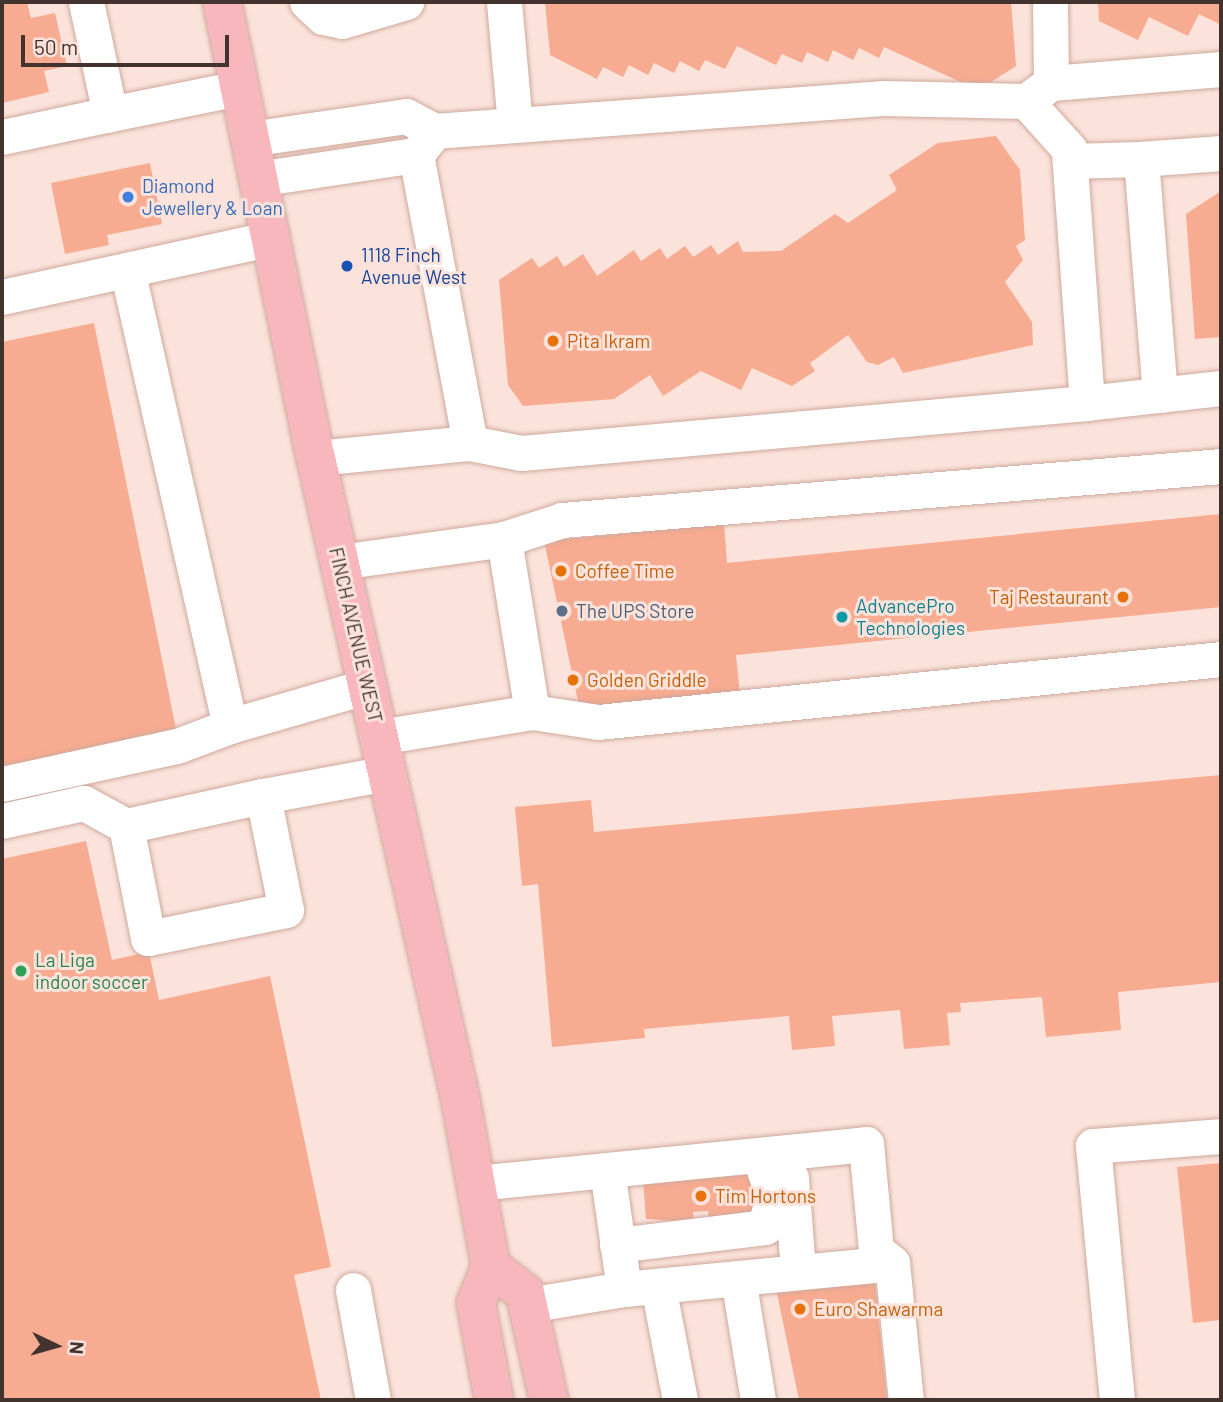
<!DOCTYPE html>
<html>
<head>
<meta charset="utf-8">
<style>
  body { margin:0 }
  #map { position:relative; width:1223px; height:1402px; overflow:hidden; background:#fbe3db; font-family:Barlow,sans-serif }
  div>[style] { position:absolute }
  .building>* { inset:0; background:#f7ab90 }
  .roads { filter:drop-shadow(0 0 2px #cfa99c) drop-shadow(0 0 2px #cfa99c) }
  .minor>* { height:35px; margin:-17.5px; padding:0 17.5px; transform-origin:17.5px; border-radius:17.5px; background:#fff }
  .major>* { height:38px; margin:-19px; padding:0 19px; transform-origin:19px; border-radius:19px; background:#f7b7bc }
  .dots>* { width:19px; height:19px; translate:-50% -50%; box-sizing:border-box; border:4px solid #fbe3db; border-radius:50% }
  span { translate:-50% -50%; white-space:nowrap; text-align:center; line-height:1.15; -webkit-text-stroke:6px #fbe3db; paint-order:stroke }
  .shop-label { font-size:19px; color:#366cbe }
  .left { translate:0 -50%; text-align:left }
  .transit-label { font-size:19px; color:#164399 }
  .food-label { font-size:19px; color:#c56008 }
  .right { translate:-100% -50%; text-align:right }
  .culture-label { font-size:19px; color:#0d838f }
  .service-label { font-size:19px; color:#4e5e75 }
  .street-label { font-size:19px; color:#43332e }
  .leisure-label { font-size:19px; color:#27864d }
  .frame { position:absolute; inset:0; border:4px solid #43332e; pointer-events:none }
  .north { position:absolute; left:21px; top:1311px; width:70px; height:70px; -webkit-text-stroke:5px #fbe3db; paint-order:stroke; rotate:95deg; font-size:19px; font-weight:700; line-height:28px; text-align:center; color:#43332e }
  .north::after { content:''; display:block; margin:auto; width:24px; height:32px; background:#43332e; clip-path:polygon(50% 0,100% 100%,50% 72%,0 100%) }
  .scale { position:absolute; left:21px; top:35px; width:208px; height:32px; box-sizing:border-box; border:4px solid #43332e; border-top:0; padding-left:9px; font-size:21px; line-height:24px; white-space:nowrap; color:#43332e; -webkit-text-stroke:5px #fbe3db; paint-order:stroke }
</style>
</head>
<body>
<div id="map">
  <div class="building">
    <div style="clip-path:polygon(2px 2px,27px 2px,31px 18px,55px 13px,67px 66px,44px 71px,49px 92px,2px 103px)"></div>
    <div style="clip-path:polygon(545px 2px,1011px 2px,1016px 66px,991px 82px,965px 84px,884px 47px,879px 58px,859px 48px,853px 60px,833px 50px,828px 62px,807px 52px,802px 63px,782px 54px,776px 65px,737px 46px,725px 69px,705px 60px,699px 71px,680px 61px,674px 73px,654px 63px,648px 75px,629px 65px,623px 77px,603px 67px,597px 79px,550px 55px)"></div>
    <div style="clip-path:polygon(1098px 2px,1221px 2px,1221px 25px,1199px 14px,1188px 36px,1149px 17px,1138px 40px,1099px 21px)"></div>
    <div style="clip-path:polygon(996px 136px,1020px 170px,1025px 240px,1016px 246px,1023px 260px,1005px 282px,1032px 322px,1033px 345px,903px 373px,894px 357px,878px 365px,867px 362px,848px 335px,810px 363px,815px 371px,792px 386px,752px 368px,741px 390px,701px 371px,663px 396px,650px 375px,614px 399px,523px 406px,508px 385px,499px 280px,532px 258px,539px 268px,557px 256px,564px 267px,583px 254px,597px 276px,634px 250px,641px 261px,660px 248px,667px 259px,685px 246px,693px 257px,711px 245px,718px 255px,738px 241px,743px 252px,781px 251px,835px 214px,848px 223px,897px 190px,889px 175px,938px 143px)"></div>
    <div style="clip-path:polygon(150px 163px,162px 224px,107px 235px,109px 245px,65px 254px,51px 183px)"></div>
    <div style="clip-path:polygon(1221px 191px,1221px 337px,1195px 339px,1186px 214px)"></div>
    <div style="clip-path:polygon(94px 323px,178px 739px,2px 776px,2px 342px)"></div>
    <div style="clip-path:polygon(1221px 514px,1221px 607px,736px 655px,740px 696px,580px 711px,544px 541px,724px 524px,727px 563px)"></div>
    <div style="clip-path:polygon(1221px 775px,1221px 982px,1118px 992px,1121px 1030px,1046px 1037px,1042px 997px,960px 1003px,961px 1012px,947px 1013px,950px 1045px,904px 1049px,900px 1010px,832px 1016px,835px 1046px,792px 1050px,789px 1016px,644px 1029px,645px 1038px,552px 1047px,538px 884px,522px 886px,515px 807px,591px 800px,594px 832px)"></div>
    <div style="clip-path:polygon(86px 841px,112px 960px,149px 952px,159px 1000px,270px 976px,331px 1267px,294px 1275px,321px 1400px,2px 1400px,2px 859px)"></div>
    <div style="clip-path:polygon(1221px 1163px,1221px 1320px,1193px 1323px,1177px 1167px)"></div>
    <div style="clip-path:polygon(756px 1173px,759px 1218px,709px 1221px,708px 1211px,693px 1212px,694px 1222px,646px 1219px,643px 1180px)"></div>
    <div style="clip-path:polygon(875px 1283px,887px 1400px,799px 1400px,777px 1293px)"></div>
  </div>
  <div class="roads">
    <div class="minor">
      <div style="left:86px;top:2px;width:115px;rotate:77.9deg"></div>
      <div style="left:110px;top:114px;width:132px;rotate:-11.4deg"></div>
      <div style="left:307px;top:2px;width:22px;rotate:43deg"></div>
      <div style="left:323px;top:17px;width:19px;rotate:12deg"></div>
      <div style="left:342px;top:21px;width:67px;rotate:-16.5deg"></div>
      <div style="left:504px;top:2px;width:123px;rotate:84.9deg"></div>
      <div style="left:1051px;top:83px;width:171px;rotate:-4.7deg"></div>
      <div style="left:2px;top:137px;width:110px;rotate:-12deg"></div>
      <div style="left:249px;top:139px;width:159px;rotate:-8.3deg"></div>
      <div style="left:406px;top:116px;width:32px;rotate:28deg"></div>
      <div style="left:434px;top:131px;width:449px;rotate:-4.2deg"></div>
      <div style="left:882px;top:98px;width:144px;rotate:1.2deg"></div>
      <div style="left:1026px;top:101px;width:31px;rotate:-36deg"></div>
      <div style="left:1051px;top:83px;width:81px;rotate:-90.7deg"></div>
      <div style="left:1070px;top:161px;width:71px;rotate:-1.6deg"></div>
      <div style="left:257px;top:179px;width:161px;rotate:-8.6deg"></div>
      <div style="left:416px;top:155px;width:23px;rotate:-52deg"></div>
      <div style="left:2px;top:297px;width:273px;rotate:-12.3deg"></div>
      <div style="left:1160px;top:395px;width:237px;rotate:-94.6deg"></div>
      <div style="left:1141px;top:159px;width:80px;rotate:-4.3deg"></div>
      <div style="left:1087px;top:403px;width:135px;rotate:-6.4deg"></div>
      <div style="left:470px;top:443px;width:52px;rotate:11.1deg"></div>
      <div style="left:521px;top:453px;width:568px;rotate:-5.05deg"></div>
      <div style="left:1087px;top:403px;width:255px;rotate:-94.1deg"></div>
      <div style="left:1069px;top:149px;width:64px;rotate:-131.9deg"></div>
      <div style="left:316px;top:458px;width:155px;rotate:-5.6deg"></div>
      <div style="left:470px;top:443px;width:293px;rotate:-100.6deg"></div>
      <div style="left:504px;top:539px;width:175px;rotate:80.8deg"></div>
      <div style="left:339px;top:562px;width:167px;rotate:-7.9deg"></div>
      <div style="left:504px;top:539px;width:61px;rotate:-18.1deg"></div>
      <div style="left:562px;top:520px;width:661px;rotate:-4.68deg"></div>
      <div style="left:230px;top:726px;width:144px;rotate:-16.2deg"></div>
      <div style="left:379px;top:737px;width:155px;rotate:-9.3deg"></div>
      <div style="left:532px;top:712px;width:67px;rotate:8.6deg"></div>
      <div style="left:598px;top:722px;width:626px;rotate:-5.77deg"></div>
      <div style="left:2px;top:784px;width:179px;rotate:-12.3deg"></div>
      <div style="left:177px;top:746px;width:57px;rotate:-20.7deg"></div>
      <div style="left:230px;top:726px;width:467px;rotate:-102.7deg"></div>
      <div style="left:263px;top:796px;width:116px;rotate:78.6deg"></div>
      <div style="left:286px;top:910px;width:141px;rotate:168.5deg"></div>
      <div style="left:148px;top:938px;width:114px;rotate:-101.1deg"></div>
      <div style="left:126px;top:826px;width:140px;rotate:-12.4deg"></div>
      <div style="left:263px;top:796px;width:126px;rotate:-10.5deg"></div>
      <div style="left:2px;top:821px;width:84px;rotate:-12.4deg"></div>
      <div style="left:84px;top:803px;width:48px;rotate:28.7deg"></div>
      <div style="left:791px;top:1178px;width:94px;rotate:85.7deg"></div>
      <div style="left:476px;top:1183px;width:392px;rotate:-5.7deg"></div>
      <div style="left:866px;top:1144px;width:106px;rotate:84.6deg"></div>
      <div style="left:876px;top:1250px;width:21px;rotate:39deg"></div>
      <div style="left:892px;top:1263px;width:138px;rotate:84.2deg"></div>
      <div style="left:617px;top:1245px;width:149px;rotate:-6.9deg"></div>
      <div style="left:765px;top:1227px;width:32px;rotate:-76deg"></div>
      <div style="left:773px;top:1196px;width:43px;rotate:-108.9deg"></div>
      <div style="left:738px;top:1278px;width:124px;rotate:80.7deg"></div>
      <div style="left:658px;top:1286px;width:116px;rotate:79.1deg"></div>
      <div style="left:624px;top:1289px;width:269px;rotate:-5.5deg"></div>
      <div style="left:353px;top:1290px;width:112px;rotate:79.7deg"></div>
      <div style="left:528px;top:1305px;width:97px;rotate:-9.5deg"></div>
      <div style="left:624px;top:1289px;width:120px;rotate:-98.1deg"></div>
      <div style="left:1117px;top:1400px;width:255px;rotate:-95.4deg"></div>
      <div style="left:1093px;top:1146px;width:128px;rotate:-4.5deg"></div>
    </div>
    <div class="major">
      <div style="left:222px;top:2px;width:466px;rotate:78.4deg"></div>
      <div style="left:316px;top:458px;width:655px;rotate:77.3deg"></div>
      <div style="left:460px;top:1097px;width:173px;rotate:79.7deg"></div>
      <div style="left:491px;top:1267px;width:39px;rotate:113deg"></div>
      <div style="left:476px;top:1303px;width:99px;rotate:79.5deg"></div>
      <div style="left:491px;top:1267px;width:43px;rotate:37.4deg"></div>
      <div style="left:525px;top:1293px;width:110px;rotate:77.4deg"></div>
    </div>
  </div>
  <div class="dots">
    <div style="left:128px;top:197px;background:#3f7fe0"></div>
    <div style="left:347px;top:266px;background:#1a4fb4"></div>
    <div style="left:553px;top:341px;background:#e8710a"></div>
    <div style="left:561px;top:571px;background:#e8710a"></div>
    <div style="left:1123px;top:597px;background:#e8710a"></div>
    <div style="left:562px;top:611px;background:#5c6f8a"></div>
    <div style="left:842px;top:617px;background:#0f9aa8"></div>
    <div style="left:573px;top:680px;background:#e8710a"></div>
    <div style="left:21px;top:971px;background:#2e9e5b"></div>
    <div style="left:701px;top:1196px;background:#e8710a"></div>
    <div style="left:800px;top:1309px;background:#e8710a"></div>
  </div>
  <div class="shop-label">
    <span class="left" style="left:142px;top:197px">Diamond<br>Jewellery &amp; Loan</span>
  </div>
  <div class="transit-label">
    <span class="left" style="left:361px;top:266px">1118 Finch<br>Avenue West</span>
  </div>
  <div class="food-label">
    <span class="left" style="left:567px;top:341px">Pita Ikram</span>
    <span class="left" style="left:575px;top:571px">Coffee Time</span>
    <span class="right" style="left:1109px;top:597px">Taj Restaurant</span>
    <span class="left" style="left:587px;top:680px">Golden Griddle</span>
    <span class="left" style="left:715px;top:1196px">Tim Hortons</span>
    <span class="left" style="left:814px;top:1309px">Euro Shawarma</span>
  </div>
  <div class="culture-label">
    <span class="left" style="left:856px;top:617px">AdvancePro<br>Technologies</span>
  </div>
  <div class="service-label">
    <span class="left" style="left:576px;top:611px">The UPS Store</span>
  </div>
  <div class="street-label">
    <span style="left:356px;top:635px;rotate:77deg">FINCH AVENUE WEST</span>
  </div>
  <div class="leisure-label">
    <span class="left" style="left:35px;top:971px">La Liga<br>indoor soccer</span>
  </div>
  <div class="frame"></div>
  <div class="north">N</div>
  <div class="scale">50 m</div>
</div>
</body>
</html>
